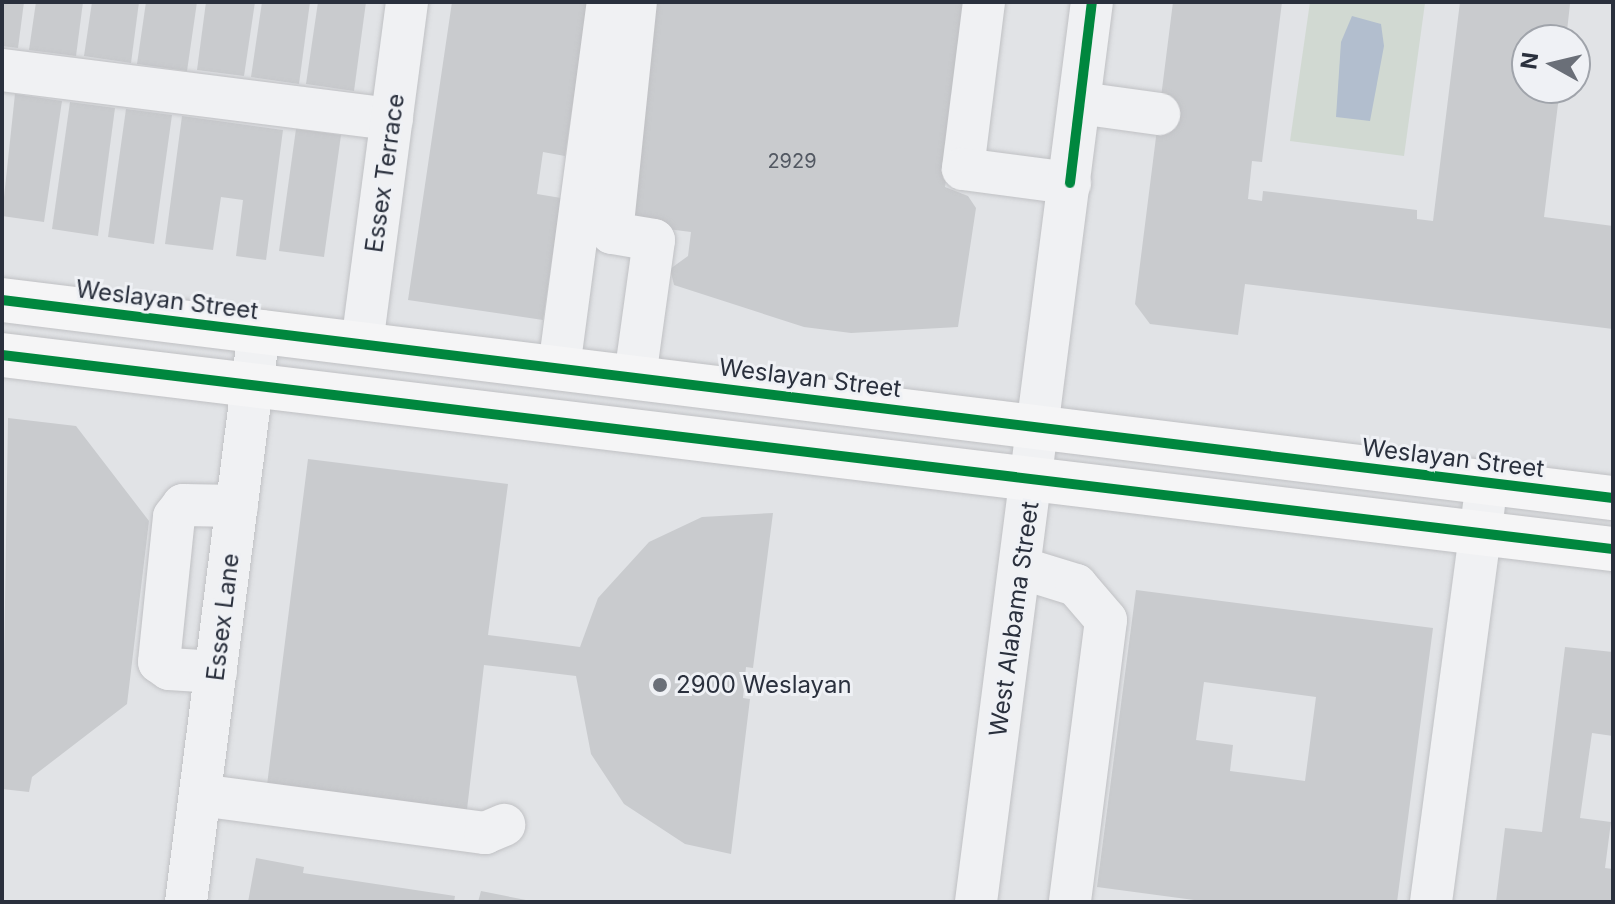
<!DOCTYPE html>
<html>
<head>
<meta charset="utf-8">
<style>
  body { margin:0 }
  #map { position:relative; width:1615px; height:904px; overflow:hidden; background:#e1e3e6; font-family:Inter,sans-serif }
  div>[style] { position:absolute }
  .green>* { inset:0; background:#d1d9d2 }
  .water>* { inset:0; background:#b2bece }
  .building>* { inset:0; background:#c9cbce }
  .roads { filter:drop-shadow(0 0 2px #c0c1c4) drop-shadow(0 0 2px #c0c1c4) }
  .minor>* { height:42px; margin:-21px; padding:0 21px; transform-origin:21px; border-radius:21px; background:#f0f1f3 }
  .major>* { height:44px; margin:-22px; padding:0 22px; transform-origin:22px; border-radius:22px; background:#f5f5f6 }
  .cycleway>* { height:10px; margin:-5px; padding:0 5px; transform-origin:5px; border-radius:5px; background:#00873e }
  .dots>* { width:22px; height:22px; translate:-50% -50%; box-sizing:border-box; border:4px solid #eff1f5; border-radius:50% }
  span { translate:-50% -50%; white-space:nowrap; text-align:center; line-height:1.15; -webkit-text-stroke:6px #eff1f5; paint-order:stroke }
  .number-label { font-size:20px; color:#525862 }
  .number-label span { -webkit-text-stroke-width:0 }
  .street-label { font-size:24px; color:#2a303d }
  .poi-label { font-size:24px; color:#2a303d }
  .left { translate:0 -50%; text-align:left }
  .frame { position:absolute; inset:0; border:4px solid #2a303d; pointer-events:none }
  .north { position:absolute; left:1511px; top:24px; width:80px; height:80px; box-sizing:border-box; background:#eff1f5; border:2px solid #a0a4ab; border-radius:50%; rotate:278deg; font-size:22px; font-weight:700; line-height:32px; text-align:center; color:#2a303d }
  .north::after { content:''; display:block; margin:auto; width:28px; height:36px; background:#6a6f78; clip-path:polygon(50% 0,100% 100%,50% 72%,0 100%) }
</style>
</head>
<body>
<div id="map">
  <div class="green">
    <div style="clip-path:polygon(1310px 2px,1425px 3px,1404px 156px,1290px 141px)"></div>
  </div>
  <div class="water">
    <div style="clip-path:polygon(1352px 16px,1381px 24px,1384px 46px,1370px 121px,1336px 117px,1341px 42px)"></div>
  </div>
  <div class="building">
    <div style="clip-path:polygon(2px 2px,24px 2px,18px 48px,2px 46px)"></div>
    <div style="clip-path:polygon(36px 2px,83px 2px,76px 56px,29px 50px)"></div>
    <div style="clip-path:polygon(92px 2px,139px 2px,131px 63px,84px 56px)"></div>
    <div style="clip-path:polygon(146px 2px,197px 2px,187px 71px,137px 64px)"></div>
    <div style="clip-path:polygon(206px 2px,255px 2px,244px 76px,197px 70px)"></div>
    <div style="clip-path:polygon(262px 2px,310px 2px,299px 84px,251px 77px)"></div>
    <div style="clip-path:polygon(318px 2px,366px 2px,354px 91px,306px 84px)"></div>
    <div style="clip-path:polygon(452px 2px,588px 2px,565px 156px,543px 152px,537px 194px,561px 198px,543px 320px,408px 300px)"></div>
    <div style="clip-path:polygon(654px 2px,972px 2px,945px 187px,968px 196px,976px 208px,958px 327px,851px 333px,804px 327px,674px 285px,670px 269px,688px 256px,691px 232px,628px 224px)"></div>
    <div style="clip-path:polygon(1173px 2px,1282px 2px,1262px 162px,1252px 161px,1248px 199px,1262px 201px,1263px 191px,1417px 210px,1417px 219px,1433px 221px,1460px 2px,1570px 4px,1566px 40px,1527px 40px,1527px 88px,1560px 88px,1544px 217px,1613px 226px,1613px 329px,1245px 284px,1238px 335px,1150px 324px,1135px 304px)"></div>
    <div style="clip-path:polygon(15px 94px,62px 101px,44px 222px,2px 216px)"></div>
    <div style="clip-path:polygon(70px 102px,115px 108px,98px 236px,52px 229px)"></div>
    <div style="clip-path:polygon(126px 109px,172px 115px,154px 244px,108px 237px)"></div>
    <div style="clip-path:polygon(182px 116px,283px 130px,266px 260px,236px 256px,243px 200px,221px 197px,213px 250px,165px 244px)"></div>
    <div style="clip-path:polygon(296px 129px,341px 135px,324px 257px,279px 251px)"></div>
    <div style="clip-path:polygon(8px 418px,76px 426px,149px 521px,127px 704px,32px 777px,29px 792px,2px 789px)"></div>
    <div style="clip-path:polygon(308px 459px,508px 484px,488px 635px,580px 647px,598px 598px,649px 542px,702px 517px,773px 513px,753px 668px,746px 667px,743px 698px,750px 699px,731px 854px,685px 844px,624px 804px,591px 754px,576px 676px,484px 665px,466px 818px,266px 793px)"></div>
    <div style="clip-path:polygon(evenodd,1136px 590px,1433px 628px,1397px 902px,1209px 902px,1097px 887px,1136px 590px,1204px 682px,1316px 697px,1305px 781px,1230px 771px,1233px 745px,1196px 740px,1204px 682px)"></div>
    <div style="clip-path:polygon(1565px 647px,1613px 652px,1613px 736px,1592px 733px,1580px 818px,1611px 822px,1605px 868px,1613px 869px,1613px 902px,1496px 902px,1505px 828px,1542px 832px)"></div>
    <div style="clip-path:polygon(256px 858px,304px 867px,303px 873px,455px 896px,454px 902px,248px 902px)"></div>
    <div style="clip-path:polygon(481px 891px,531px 901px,531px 902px,478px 902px)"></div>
  </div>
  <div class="roads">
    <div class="minor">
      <div style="left:984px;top:2px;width:168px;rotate:97.2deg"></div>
      <div style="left:963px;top:169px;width:108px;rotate:7.5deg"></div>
      <div style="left:2px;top:70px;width:393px;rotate:7.2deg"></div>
      <div style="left:1080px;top:103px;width:80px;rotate:7.9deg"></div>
      <div style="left:362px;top:344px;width:345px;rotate:-82.5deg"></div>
      <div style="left:559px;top:368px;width:369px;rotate:-82.4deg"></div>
      <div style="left:635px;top:377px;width:138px;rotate:-82.1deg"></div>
      <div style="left:654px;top:240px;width:43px;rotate:-170.5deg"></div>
      <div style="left:612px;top:233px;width:232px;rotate:-84.1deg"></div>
      <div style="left:1021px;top:568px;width:58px;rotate:17.2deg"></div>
      <div style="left:1076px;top:585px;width:46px;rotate:49.4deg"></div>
      <div style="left:1106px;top:620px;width:284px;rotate:97.3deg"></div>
      <div style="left:216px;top:672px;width:47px;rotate:-176.3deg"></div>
      <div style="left:169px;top:669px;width:12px;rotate:-145deg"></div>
      <div style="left:159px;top:662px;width:146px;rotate:-84.1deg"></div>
      <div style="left:174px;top:517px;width:15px;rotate:-53deg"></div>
      <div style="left:183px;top:505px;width:54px;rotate:1.1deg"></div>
      <div style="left:200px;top:795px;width:288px;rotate:7.6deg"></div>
      <div style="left:485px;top:833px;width:21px;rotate:-23deg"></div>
      <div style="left:186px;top:902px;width:576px;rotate:-82.71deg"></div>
      <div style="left:976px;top:902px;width:907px;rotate:-82.66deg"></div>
      <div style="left:1431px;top:902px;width:423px;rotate:-82.4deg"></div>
    </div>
    <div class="major">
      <div style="left:2px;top:300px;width:1623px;rotate:7.01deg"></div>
      <div style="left:2px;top:355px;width:1623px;rotate:6.87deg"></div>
    </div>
  </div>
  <div class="cycleway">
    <div style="left:1070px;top:183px;width:182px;rotate:-83.1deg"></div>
    <div style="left:2px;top:300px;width:1623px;rotate:7.01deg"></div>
    <div style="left:2px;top:355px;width:1623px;rotate:6.87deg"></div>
  </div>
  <div class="dots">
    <div style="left:660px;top:685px;background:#6a6f78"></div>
  </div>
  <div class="number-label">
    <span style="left:792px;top:161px">2929</span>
  </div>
  <div class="street-label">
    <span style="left:385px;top:173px;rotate:-82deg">Essex Terrace</span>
    <span style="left:167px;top:300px;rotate:7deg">Weslayan Street</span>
    <span style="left:810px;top:378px;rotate:7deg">Weslayan Street</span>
    <span style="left:1453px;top:458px;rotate:7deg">Weslayan Street</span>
    <span style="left:223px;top:617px;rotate:-83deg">Essex Lane</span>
    <span style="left:1014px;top:619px;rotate:-82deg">West Alabama Street</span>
  </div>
  <div class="poi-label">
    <span class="left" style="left:676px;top:685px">2900 Weslayan</span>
  </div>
  <div class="frame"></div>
  <div class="north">N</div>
</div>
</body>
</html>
